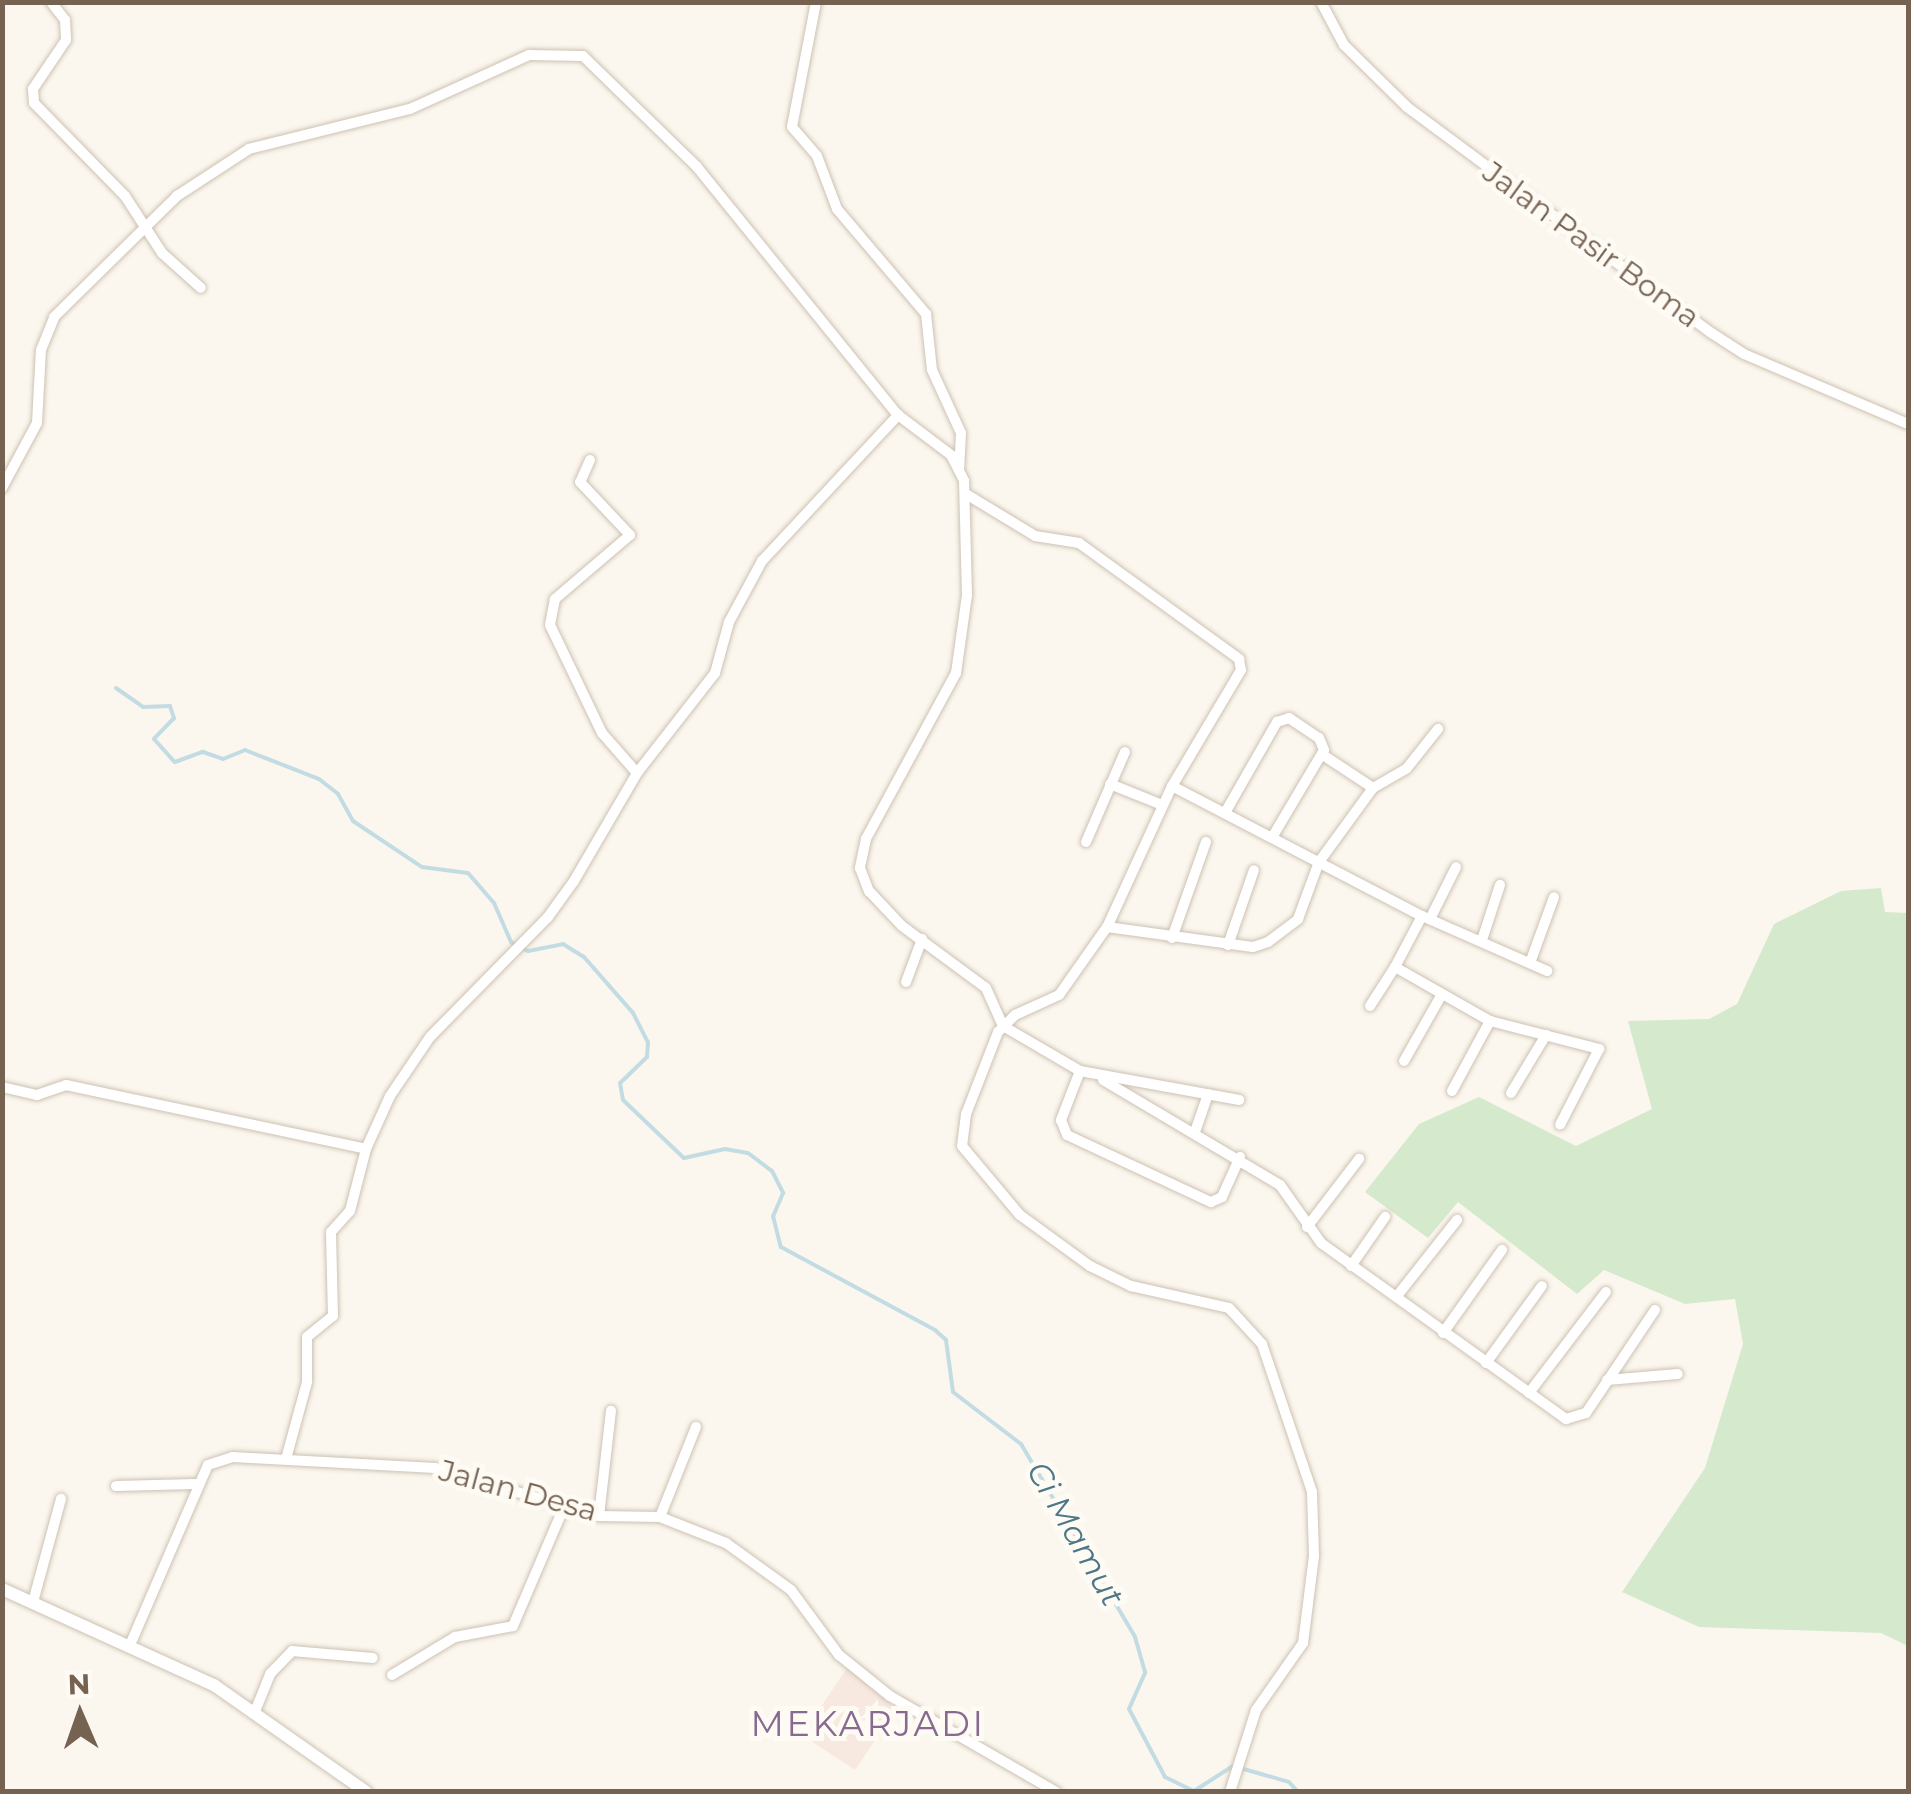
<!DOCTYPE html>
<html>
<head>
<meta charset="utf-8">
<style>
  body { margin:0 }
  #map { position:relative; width:1911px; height:1794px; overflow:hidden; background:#fbf7ee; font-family:Montserrat,sans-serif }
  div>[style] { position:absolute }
  .commercial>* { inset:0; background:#f7e9e0 }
  .green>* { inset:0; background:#d5e9cc }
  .stream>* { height:4px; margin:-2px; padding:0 2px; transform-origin:2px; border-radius:2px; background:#c3dce4 }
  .roads { filter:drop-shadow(0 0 2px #cdc1b3) drop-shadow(0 0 2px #cdc1b3) }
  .minor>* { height:10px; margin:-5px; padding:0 5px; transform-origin:5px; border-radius:5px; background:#fff }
  .tertiary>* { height:12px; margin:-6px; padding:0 6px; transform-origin:6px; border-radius:6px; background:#fff }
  span { translate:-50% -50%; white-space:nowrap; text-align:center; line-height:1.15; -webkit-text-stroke:10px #fefbf4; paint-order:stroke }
  .street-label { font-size:30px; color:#766251 }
  .water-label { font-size:32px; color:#4c7786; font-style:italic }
  .quarter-label { font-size:35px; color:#886a90; letter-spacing:2.5px }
  .frame { position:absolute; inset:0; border:5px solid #766251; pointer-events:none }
  .north { position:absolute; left:30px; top:1664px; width:100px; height:100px; -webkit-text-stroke:8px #fefbf4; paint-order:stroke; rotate:358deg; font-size:28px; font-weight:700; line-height:40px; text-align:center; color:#766251 }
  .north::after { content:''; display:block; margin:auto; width:35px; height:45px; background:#766251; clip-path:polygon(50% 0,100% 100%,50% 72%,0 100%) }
</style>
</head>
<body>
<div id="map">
  <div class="commercial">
    <div style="clip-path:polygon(847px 1668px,896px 1709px,855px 1770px,802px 1735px)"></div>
  </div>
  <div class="green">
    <div style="clip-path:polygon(1881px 888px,1885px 912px,1908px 913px,1908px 1646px,1881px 1633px,1699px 1627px,1622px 1592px,1705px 1468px,1743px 1344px,1735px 1299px,1685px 1304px,1604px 1270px,1577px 1294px,1458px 1202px,1428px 1238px,1365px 1192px,1419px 1124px,1479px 1097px,1576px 1146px,1652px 1109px,1628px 1021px,1709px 1019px,1737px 1004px,1774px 924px,1841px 891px)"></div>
  </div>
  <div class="stream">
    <div style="left:116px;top:688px;width:33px;rotate:35deg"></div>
    <div style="left:143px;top:707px;width:27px;rotate:-2deg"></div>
    <div style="left:170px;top:706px;width:13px;rotate:72deg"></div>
    <div style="left:174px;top:718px;width:29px;rotate:134deg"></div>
    <div style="left:154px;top:739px;width:31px;rotate:48deg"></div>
    <div style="left:175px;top:762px;width:30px;rotate:-20deg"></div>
    <div style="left:203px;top:752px;width:21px;rotate:19deg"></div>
    <div style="left:223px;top:759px;width:24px;rotate:-22deg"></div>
    <div style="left:245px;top:750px;width:79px;rotate:21.4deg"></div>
    <div style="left:319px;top:779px;width:24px;rotate:38deg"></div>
    <div style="left:338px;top:794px;width:31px;rotate:61deg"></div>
    <div style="left:353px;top:821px;width:83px;rotate:33.7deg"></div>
    <div style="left:422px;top:867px;width:46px;rotate:7.4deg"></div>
    <div style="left:468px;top:873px;width:40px;rotate:49deg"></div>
    <div style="left:494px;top:903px;width:43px;rotate:66.4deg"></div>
    <div style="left:511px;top:942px;width:19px;rotate:28deg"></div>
    <div style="left:528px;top:951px;width:36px;rotate:-11deg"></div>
    <div style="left:563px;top:944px;width:25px;rotate:32deg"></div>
    <div style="left:584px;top:957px;width:74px;rotate:48.8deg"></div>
    <div style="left:633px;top:1013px;width:33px;rotate:63deg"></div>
    <div style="left:648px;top:1042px;width:15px;rotate:94deg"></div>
    <div style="left:647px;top:1057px;width:37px;rotate:136deg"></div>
    <div style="left:620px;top:1083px;width:17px;rotate:80deg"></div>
    <div style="left:623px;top:1100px;width:84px;rotate:43.6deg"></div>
    <div style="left:684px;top:1158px;width:42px;rotate:-12.4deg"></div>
    <div style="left:725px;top:1149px;width:23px;rotate:10deg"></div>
    <div style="left:748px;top:1153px;width:30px;rotate:37deg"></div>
    <div style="left:772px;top:1171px;width:25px;rotate:63deg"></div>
    <div style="left:783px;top:1193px;width:25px;rotate:113deg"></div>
    <div style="left:773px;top:1216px;width:32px;rotate:76deg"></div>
    <div style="left:781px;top:1247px;width:175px;rotate:28.3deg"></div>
    <div style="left:935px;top:1330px;width:15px;rotate:42deg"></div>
    <div style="left:946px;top:1340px;width:52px;rotate:82.3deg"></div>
    <div style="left:953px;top:1392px;width:86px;rotate:37.4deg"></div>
    <div style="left:1021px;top:1444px;width:224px;rotate:59.4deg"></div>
    <div style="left:1135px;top:1637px;width:37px;rotate:74deg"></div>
    <div style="left:1145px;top:1673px;width:39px;rotate:114deg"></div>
    <div style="left:1129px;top:1709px;width:77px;rotate:62.1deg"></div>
    <div style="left:1165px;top:1777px;width:32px;rotate:26deg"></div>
    <div style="left:1194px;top:1791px;width:46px;rotate:-32.7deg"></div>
    <div style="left:1233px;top:1766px;width:58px;rotate:15.9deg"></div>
    <div style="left:1289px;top:1782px;width:13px;rotate:48deg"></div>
  </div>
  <div class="roads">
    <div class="minor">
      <div style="left:51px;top:2px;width:23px;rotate:52deg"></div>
      <div style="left:65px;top:20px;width:20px;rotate:87deg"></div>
      <div style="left:66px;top:40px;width:59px;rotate:124deg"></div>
      <div style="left:33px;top:89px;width:14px;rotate:86deg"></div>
      <div style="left:34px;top:103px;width:130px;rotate:45.6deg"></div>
      <div style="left:125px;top:196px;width:68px;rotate:57deg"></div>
      <div style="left:162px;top:253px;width:52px;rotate:41.9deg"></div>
      <div style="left:816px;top:2px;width:127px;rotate:100.9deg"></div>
      <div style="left:792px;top:127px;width:38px;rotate:49deg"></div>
      <div style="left:817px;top:156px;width:57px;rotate:69.3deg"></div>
      <div style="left:837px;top:209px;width:138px;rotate:49.7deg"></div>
      <div style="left:926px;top:314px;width:56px;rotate:83.9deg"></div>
      <div style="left:932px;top:370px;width:69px;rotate:65.3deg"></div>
      <div style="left:961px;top:433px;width:35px;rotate:93deg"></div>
      <div style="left:1321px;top:2px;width:49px;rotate:61.9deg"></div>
      <div style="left:1344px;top:45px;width:88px;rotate:44.5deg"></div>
      <div style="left:1407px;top:107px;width:377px;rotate:36.6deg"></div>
      <div style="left:1710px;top:332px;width:40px;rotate:32.9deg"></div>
      <div style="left:1744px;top:354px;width:178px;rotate:23.1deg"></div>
      <div style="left:590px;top:460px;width:24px;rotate:114deg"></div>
      <div style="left:580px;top:482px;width:73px;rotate:46.7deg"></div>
      <div style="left:630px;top:535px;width:99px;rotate:139.5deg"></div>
      <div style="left:555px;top:599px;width:26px;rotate:101deg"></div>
      <div style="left:550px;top:625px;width:120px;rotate:64.3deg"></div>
      <div style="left:602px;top:733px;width:53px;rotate:48.8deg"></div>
      <div style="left:2px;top:488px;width:74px;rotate:-61.7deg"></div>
      <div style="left:37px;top:423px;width:73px;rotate:-86.9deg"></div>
      <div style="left:41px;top:350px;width:35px;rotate:-68deg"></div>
      <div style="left:54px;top:317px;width:173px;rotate:-44.5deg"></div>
      <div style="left:177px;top:196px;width:86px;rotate:-33.1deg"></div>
      <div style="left:249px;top:149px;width:166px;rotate:-14deg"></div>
      <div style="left:410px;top:109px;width:131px;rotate:-24.4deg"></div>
      <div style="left:529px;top:55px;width:54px;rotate:1.1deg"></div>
      <div style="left:583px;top:56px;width:159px;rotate:44.2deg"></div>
      <div style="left:697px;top:167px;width:319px;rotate:51deg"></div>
      <div style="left:898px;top:415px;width:66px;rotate:37deg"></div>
      <div style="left:951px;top:455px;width:29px;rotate:63deg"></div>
      <div style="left:964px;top:481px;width:114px;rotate:88.5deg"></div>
      <div style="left:967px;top:595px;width:79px;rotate:98deg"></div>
      <div style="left:956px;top:673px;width:189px;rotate:118.5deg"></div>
      <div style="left:866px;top:839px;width:30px;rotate:102deg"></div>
      <div style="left:860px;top:868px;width:25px;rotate:69deg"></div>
      <div style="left:869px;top:891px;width:48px;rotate:46.7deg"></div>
      <div style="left:902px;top:926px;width:104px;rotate:36.4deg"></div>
      <div style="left:986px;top:988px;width:42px;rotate:65.9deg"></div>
      <div style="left:1003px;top:1026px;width:89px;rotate:30.3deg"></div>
      <div style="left:1080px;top:1071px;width:162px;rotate:10.3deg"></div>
      <div style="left:966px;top:494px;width:81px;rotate:31.3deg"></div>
      <div style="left:1035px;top:536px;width:45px;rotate:9deg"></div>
      <div style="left:1079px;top:543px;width:198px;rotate:35.9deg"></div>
      <div style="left:1239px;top:659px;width:11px;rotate:80deg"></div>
      <div style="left:1241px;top:670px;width:135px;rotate:120.7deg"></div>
      <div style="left:1172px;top:786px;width:155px;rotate:114.7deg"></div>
      <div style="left:1107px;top:927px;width:83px;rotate:125.2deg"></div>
      <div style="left:1059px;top:995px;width:48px;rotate:155.6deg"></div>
      <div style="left:1015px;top:1015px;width:24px;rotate:135deg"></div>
      <div style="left:998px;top:1032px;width:88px;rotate:111.3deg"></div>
      <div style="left:966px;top:1114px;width:32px;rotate:97deg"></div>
      <div style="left:962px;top:1146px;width:90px;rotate:50deg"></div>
      <div style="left:1020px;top:1215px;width:87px;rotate:36.1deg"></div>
      <div style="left:1090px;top:1266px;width:46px;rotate:26deg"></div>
      <div style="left:1131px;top:1286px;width:100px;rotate:12.7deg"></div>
      <div style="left:1229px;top:1308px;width:49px;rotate:47.5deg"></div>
      <div style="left:1262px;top:1344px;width:156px;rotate:71.3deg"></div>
      <div style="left:1312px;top:1492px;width:64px;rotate:88.2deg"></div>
      <div style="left:1314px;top:1556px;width:88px;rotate:97.2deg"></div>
      <div style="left:1303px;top:1643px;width:82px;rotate:125deg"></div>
      <div style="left:1256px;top:1710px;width:86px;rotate:107.6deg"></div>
      <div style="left:1323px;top:755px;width:60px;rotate:33.4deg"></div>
      <div style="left:1110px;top:784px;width:56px;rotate:22deg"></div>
      <div style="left:1172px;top:786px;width:282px;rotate:27.5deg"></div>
      <div style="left:1422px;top:916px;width:137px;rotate:23.7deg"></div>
      <div style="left:1226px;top:811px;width:103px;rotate:-60.2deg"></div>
      <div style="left:1277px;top:722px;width:13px;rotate:-18deg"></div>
      <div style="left:1289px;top:718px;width:36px;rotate:34deg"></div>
      <div style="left:1319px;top:738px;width:13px;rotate:67deg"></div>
      <div style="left:1324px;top:750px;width:100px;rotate:120.7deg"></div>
      <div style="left:1086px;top:842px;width:98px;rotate:-66.6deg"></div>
      <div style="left:1422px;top:916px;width:58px;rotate:117.9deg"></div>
      <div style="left:1395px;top:967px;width:109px;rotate:29.6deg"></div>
      <div style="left:1490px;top:1021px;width:113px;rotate:14.4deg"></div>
      <div style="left:1599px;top:1049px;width:85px;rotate:117.2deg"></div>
      <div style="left:1430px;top:919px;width:58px;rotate:-63.4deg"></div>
      <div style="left:1107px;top:927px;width:147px;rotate:7.8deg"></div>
      <div style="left:1253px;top:947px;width:16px;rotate:-18deg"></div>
      <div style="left:1268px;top:942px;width:38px;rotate:-37deg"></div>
      <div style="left:1298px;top:919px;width:61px;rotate:-69.8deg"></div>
      <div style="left:1319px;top:862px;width:92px;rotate:-53.9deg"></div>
      <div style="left:1373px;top:788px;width:39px;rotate:-30deg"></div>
      <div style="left:1407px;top:768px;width:50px;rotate:-51.5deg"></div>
      <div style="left:1172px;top:938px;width:102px;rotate:-70.5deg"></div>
      <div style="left:1482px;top:940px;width:58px;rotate:-71.9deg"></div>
      <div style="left:1228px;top:945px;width:79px;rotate:-70.9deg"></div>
      <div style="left:1530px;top:963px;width:70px;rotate:-70deg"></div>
      <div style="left:906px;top:982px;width:46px;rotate:-69.6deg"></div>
      <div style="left:1370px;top:1006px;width:46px;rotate:-57.3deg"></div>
      <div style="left:1404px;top:1061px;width:77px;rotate:-60.4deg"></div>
      <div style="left:1080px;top:1071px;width:53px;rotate:111.2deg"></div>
      <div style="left:1061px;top:1120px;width:16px;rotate:68deg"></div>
      <div style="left:1067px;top:1135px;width:159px;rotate:25deg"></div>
      <div style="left:1211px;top:1202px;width:12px;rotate:-24deg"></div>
      <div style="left:1222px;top:1197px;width:44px;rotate:-65.8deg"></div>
      <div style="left:1103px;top:1080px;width:206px;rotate:30.7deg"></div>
      <div style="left:1280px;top:1185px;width:71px;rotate:54.7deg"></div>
      <div style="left:1321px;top:1243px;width:302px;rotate:35.7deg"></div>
      <div style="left:1566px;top:1419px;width:21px;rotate:-17deg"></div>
      <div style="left:1586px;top:1413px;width:124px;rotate:-56.2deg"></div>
      <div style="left:2px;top:1087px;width:36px;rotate:13deg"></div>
      <div style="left:37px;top:1095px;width:31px;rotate:-19deg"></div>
      <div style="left:66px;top:1085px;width:307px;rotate:12deg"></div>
      <div style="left:1452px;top:1091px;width:80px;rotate:-61.5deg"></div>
      <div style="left:1511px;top:1093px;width:68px;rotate:-58.9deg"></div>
      <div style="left:1196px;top:1129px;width:37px;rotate:-71deg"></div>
      <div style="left:1307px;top:1227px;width:86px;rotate:-52.6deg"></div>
      <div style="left:1351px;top:1266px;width:60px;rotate:-55.2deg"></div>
      <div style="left:1397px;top:1296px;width:97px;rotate:-51.7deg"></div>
      <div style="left:1443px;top:1333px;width:102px;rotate:-54.6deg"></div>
      <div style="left:1486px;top:1363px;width:95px;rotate:-54deg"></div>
      <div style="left:1607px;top:1380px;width:71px;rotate:-4.8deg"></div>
      <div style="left:1529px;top:1393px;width:127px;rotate:-52.7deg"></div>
      <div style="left:286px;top:1459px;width:80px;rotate:-74.7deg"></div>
      <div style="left:307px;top:1382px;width:45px;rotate:-90deg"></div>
      <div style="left:307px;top:1337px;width:33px;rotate:-39deg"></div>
      <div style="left:333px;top:1316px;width:84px;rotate:-91.4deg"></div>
      <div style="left:331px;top:1232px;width:28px;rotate:-48deg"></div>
      <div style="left:350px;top:1211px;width:64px;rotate:-75.5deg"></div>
      <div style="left:366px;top:1149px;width:58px;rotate:-65.6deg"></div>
      <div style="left:390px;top:1096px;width:71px;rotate:-55.9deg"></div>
      <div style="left:430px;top:1037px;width:168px;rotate:-45.5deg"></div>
      <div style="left:548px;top:917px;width:44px;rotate:-54.2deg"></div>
      <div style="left:574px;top:881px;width:125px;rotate:-59.7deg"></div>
      <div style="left:637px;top:773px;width:127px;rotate:-52deg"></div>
      <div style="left:715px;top:673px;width:53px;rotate:-74.6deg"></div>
      <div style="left:729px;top:622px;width:69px;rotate:-61.6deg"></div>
      <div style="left:762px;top:561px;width:200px;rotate:-47deg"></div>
      <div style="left:116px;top:1486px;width:79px;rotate:-1.5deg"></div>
      <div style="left:599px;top:1516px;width:106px;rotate:-83.5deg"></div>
      <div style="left:660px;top:1517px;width:97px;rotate:-68.2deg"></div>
      <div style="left:33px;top:1602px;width:107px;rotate:-74.8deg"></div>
      <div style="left:130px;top:1645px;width:196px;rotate:-66.6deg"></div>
      <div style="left:208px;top:1465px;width:26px;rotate:-18deg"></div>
      <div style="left:233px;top:1457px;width:202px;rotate:3.1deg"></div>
      <div style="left:435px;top:1468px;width:171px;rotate:16.3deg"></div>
      <div style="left:599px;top:1516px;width:61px;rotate:0.9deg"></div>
      <div style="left:660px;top:1517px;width:71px;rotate:21.5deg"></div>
      <div style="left:726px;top:1543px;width:80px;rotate:35.9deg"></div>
      <div style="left:791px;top:1590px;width:81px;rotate:53.6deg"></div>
      <div style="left:839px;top:1655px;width:65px;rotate:38.8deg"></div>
      <div style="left:890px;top:1696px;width:192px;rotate:30deg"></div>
      <div style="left:392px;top:1675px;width:74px;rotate:-31.1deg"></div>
      <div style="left:455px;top:1637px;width:59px;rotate:-10.7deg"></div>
      <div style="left:513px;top:1626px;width:129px;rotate:-66.8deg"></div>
      <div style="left:256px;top:1709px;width:38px;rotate:-68deg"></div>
      <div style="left:270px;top:1674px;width:32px;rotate:-46deg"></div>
      <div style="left:292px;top:1651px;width:81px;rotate:4.9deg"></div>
    </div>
    <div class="tertiary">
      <div style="left:2px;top:1589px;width:233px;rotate:24.4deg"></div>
      <div style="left:214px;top:1685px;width:186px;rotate:35.1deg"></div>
    </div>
  </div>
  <div class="street-label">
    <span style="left:1591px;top:245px;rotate:36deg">Jalan Pasir Boma</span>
    <span style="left:518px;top:1491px;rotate:15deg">Jalan Desa</span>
  </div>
  <div class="water-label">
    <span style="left:1075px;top:1534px;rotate:60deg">Ci Mamut</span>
  </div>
  <div class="quarter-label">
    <span style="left:868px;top:1724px">MEKARJADI</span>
  </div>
  <div class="frame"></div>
  <div class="north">N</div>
</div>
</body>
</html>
